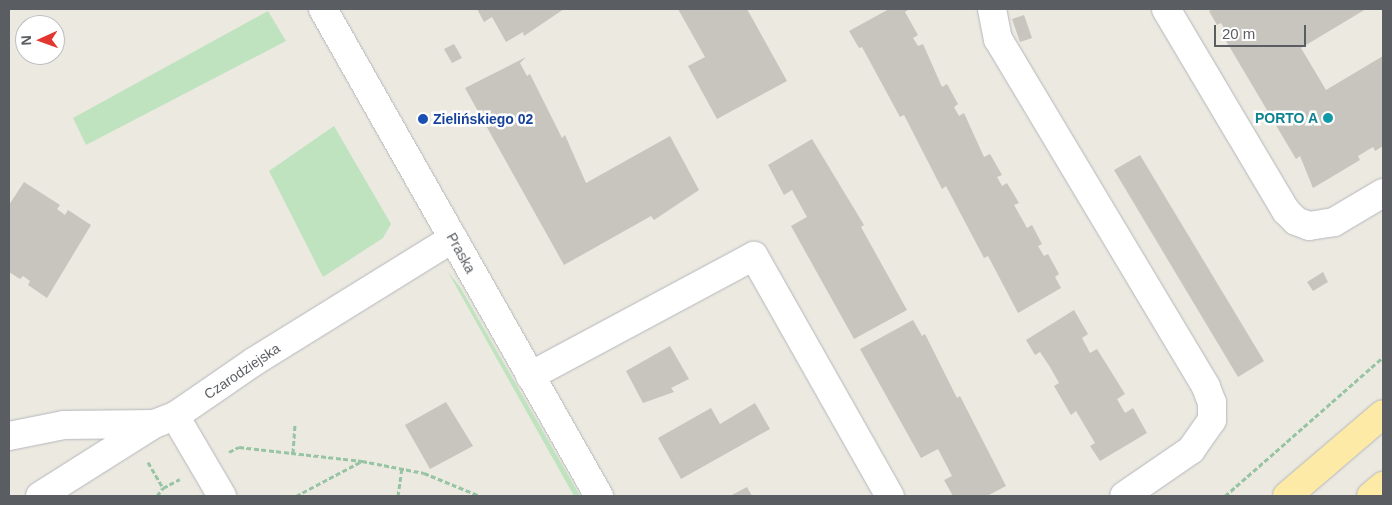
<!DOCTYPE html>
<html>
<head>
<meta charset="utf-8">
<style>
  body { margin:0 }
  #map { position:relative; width:1392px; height:505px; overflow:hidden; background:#ece9e1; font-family:Arial,sans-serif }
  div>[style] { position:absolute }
  .green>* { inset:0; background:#bfe3be }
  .building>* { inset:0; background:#c8c4be }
  .path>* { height:3px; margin-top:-1.5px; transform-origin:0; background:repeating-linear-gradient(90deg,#97c4a2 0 5px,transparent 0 7.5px) }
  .roads { filter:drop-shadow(0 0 1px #b4b7bb) drop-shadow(0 0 1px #b4b7bb) }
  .minor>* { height:28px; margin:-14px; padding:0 14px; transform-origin:14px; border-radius:14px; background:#fff }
  .major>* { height:28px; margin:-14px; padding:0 14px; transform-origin:14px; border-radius:14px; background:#fceaa6 }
  .dots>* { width:14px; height:14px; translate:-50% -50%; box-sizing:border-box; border:2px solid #fff; border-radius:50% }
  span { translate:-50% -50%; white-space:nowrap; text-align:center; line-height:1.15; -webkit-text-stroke:5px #fff; paint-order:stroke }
  .culture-label { font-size:14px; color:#0d838f; font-weight:700 }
  .right { translate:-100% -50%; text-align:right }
  .transit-label { font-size:14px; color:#164399; font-weight:700 }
  .left { translate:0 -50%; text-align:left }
  .street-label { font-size:14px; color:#5a5d61 }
  .frame { position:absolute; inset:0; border:10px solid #5a5d61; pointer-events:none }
  .north { position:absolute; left:15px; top:15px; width:50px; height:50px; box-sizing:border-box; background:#fff; border:1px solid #bdbec0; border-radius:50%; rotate:268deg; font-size:14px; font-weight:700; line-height:20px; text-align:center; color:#5a5d61 }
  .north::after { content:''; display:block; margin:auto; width:18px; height:22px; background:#e33630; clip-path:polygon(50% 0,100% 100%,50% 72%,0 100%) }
  .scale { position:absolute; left:1214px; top:25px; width:92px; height:22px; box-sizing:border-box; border:2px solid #5a5d61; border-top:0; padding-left:6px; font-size:15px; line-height:18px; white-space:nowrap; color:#5a5d61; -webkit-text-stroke:4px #fff; paint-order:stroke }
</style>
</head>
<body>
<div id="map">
  <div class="green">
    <div style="clip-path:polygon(268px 11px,286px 41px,86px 145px,73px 118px)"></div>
    <div style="clip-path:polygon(334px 126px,391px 224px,383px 238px,323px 277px,269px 171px)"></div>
    <div style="clip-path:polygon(448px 272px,460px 287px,580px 496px,574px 496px)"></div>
  </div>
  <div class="building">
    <div style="clip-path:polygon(477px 9px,564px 9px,524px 36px,523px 32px,506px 42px,492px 17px,484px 22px)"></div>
    <div style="clip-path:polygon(678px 9px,747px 9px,787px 81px,717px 119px,688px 66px,705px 57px)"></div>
    <div style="clip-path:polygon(889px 9px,909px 9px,905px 12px,918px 35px,913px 38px,918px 46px,923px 44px,942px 87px,947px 84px,958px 104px,954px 107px,959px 116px,964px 113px,984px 157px,990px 154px,1002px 175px,997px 177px,1002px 186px,1007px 183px,1019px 203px,1014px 205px,1027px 228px,1032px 225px,1042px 244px,1038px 246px,1044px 256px,1048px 254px,1059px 274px,1055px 277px,1061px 288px,1018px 313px,988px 256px,984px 258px,946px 186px,942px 189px,904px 115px,900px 117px,862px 47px,859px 48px,849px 31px)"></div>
    <div style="clip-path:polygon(1213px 9px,1366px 9px,1301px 48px,1326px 90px,1383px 56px,1383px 146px,1375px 151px,1373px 147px,1358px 156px,1360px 160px,1313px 188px,1300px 156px,1296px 159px,1226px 41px,1230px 38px,1221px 23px,1217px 25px,1209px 11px)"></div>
    <div style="clip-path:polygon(1024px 15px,1032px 38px,1020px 42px,1012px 19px)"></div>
    <div style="clip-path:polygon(454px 44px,462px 58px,452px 63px,444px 49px)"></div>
    <div style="clip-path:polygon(526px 57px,520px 63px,527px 76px,530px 74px,562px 138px,565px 135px,586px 183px,670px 136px,699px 190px,654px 220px,651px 216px,564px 265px,465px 88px)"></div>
    <div style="clip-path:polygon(812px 139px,864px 225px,861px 227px,907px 310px,854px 339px,791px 226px,807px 217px,792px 190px,784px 195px,768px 165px)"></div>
    <div style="clip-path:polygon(1140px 155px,1264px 361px,1238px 377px,1114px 170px)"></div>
    <div style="clip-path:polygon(24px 182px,60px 205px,57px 209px,65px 215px,68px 210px,91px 225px,47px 298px,28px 285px,30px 281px,23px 276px,20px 279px,9px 272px,9px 205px)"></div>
    <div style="clip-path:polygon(1323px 272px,1328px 282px,1313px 291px,1307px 282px)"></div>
    <div style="clip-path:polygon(1074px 310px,1088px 334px,1082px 338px,1090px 353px,1097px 349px,1125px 394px,1117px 399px,1125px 413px,1133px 408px,1147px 433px,1100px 461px,1090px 446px,1095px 443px,1076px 411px,1071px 415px,1054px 386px,1059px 383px,1050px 367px,1040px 352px,1035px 355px,1026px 340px)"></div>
    <div style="clip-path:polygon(913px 320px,922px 336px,925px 334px,957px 398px,960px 396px,1006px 486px,987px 496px,953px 496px,944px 480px,952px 476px,938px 449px,921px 458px,860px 349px)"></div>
    <div style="clip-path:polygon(670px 346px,689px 379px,671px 388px,674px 392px,643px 403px,626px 371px)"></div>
    <div style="clip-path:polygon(446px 402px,473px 446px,430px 469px,405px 425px)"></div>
    <div style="clip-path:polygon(755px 403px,770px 429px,681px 479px,658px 438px,711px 408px,720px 424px)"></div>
    <div style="clip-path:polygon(747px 487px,752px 496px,730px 496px)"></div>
  </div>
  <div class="path">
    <div style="left:229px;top:452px;width:11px;rotate:-27deg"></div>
    <div style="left:239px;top:447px;width:124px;rotate:6.5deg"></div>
    <div style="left:362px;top:461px;width:63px;rotate:11deg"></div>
    <div style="left:424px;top:473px;width:61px;rotate:22.3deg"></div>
    <div style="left:293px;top:453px;width:29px;rotate:-86deg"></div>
    <div style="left:148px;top:462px;width:30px;rotate:60deg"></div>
    <div style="left:163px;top:488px;width:19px;rotate:-28deg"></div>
    <div style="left:157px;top:496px;width:10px;rotate:-53deg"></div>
    <div style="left:296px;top:496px;width:75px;rotate:-27.9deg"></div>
    <div style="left:398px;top:496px;width:27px;rotate:-82deg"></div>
    <div style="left:1225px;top:496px;width:210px;rotate:-41.3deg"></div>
  </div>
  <div class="roads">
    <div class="minor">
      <div style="left:323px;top:9px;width:560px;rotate:60.46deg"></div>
      <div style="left:992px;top:9px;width:31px;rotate:79deg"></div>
      <div style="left:998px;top:39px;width:405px;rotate:59.1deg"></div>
      <div style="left:1206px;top:387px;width:17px;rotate:69deg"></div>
      <div style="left:1212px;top:403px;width:17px;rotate:90deg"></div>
      <div style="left:1212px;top:420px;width:37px;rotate:125deg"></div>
      <div style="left:1191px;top:450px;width:81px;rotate:145.5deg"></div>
      <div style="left:1166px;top:9px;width:235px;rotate:59.3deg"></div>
      <div style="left:1286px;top:211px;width:14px;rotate:45deg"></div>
      <div style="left:1296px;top:221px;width:14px;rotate:21deg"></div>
      <div style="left:1309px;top:226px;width:25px;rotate:-9deg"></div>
      <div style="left:1334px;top:222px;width:57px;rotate:-30.6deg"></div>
      <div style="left:530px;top:376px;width:254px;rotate:-28.2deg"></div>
      <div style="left:754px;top:256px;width:276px;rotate:60.5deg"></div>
      <div style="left:175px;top:416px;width:93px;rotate:59.6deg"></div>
      <div style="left:9px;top:436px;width:56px;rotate:-11.3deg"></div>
      <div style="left:64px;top:425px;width:90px;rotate:-0.6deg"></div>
      <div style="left:154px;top:424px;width:22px;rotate:-21deg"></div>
      <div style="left:175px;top:416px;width:97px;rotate:-34.5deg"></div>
      <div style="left:255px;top:361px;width:233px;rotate:-31.8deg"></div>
      <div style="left:40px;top:496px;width:135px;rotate:-32.3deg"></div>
    </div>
    <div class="major">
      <div style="left:1287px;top:496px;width:126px;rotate:-40.5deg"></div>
      <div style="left:1371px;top:496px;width:16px;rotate:-40deg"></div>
    </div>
  </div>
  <div class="dots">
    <div style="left:1328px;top:118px;background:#0f9aa8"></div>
    <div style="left:423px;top:119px;background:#1a4fb4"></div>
  </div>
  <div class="culture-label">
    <span class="right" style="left:1318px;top:118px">PORTO A</span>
  </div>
  <div class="transit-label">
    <span class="left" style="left:433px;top:119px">Zielińskiego 02</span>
  </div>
  <div class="street-label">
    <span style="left:461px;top:253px;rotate:61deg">Praska</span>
    <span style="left:242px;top:371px;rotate:-34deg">Czarodziejska</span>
  </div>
  <div class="frame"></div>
  <div class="north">N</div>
  <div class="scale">20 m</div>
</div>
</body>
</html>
